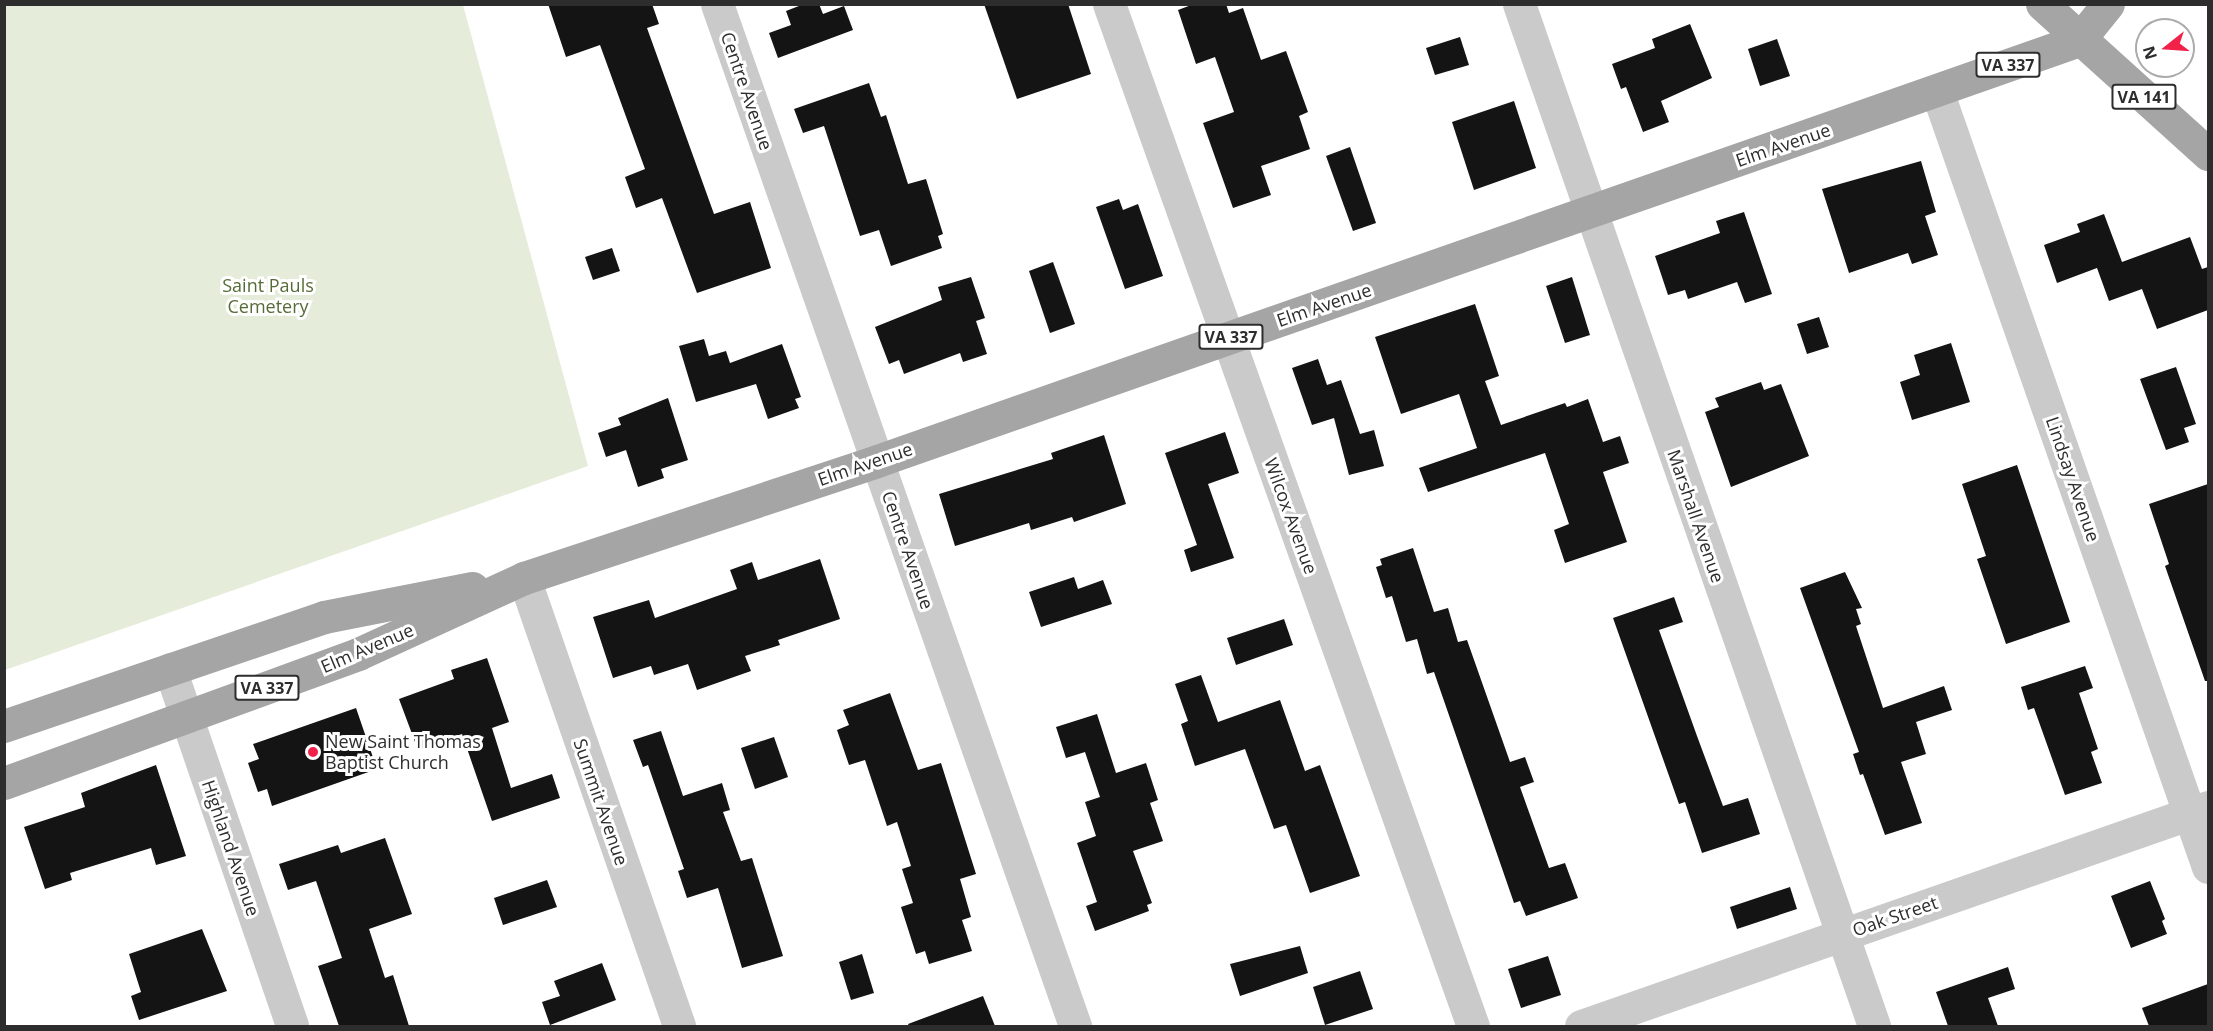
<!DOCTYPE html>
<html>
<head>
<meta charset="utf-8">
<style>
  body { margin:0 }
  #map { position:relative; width:2213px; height:1031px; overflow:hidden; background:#fff; font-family:"Open Sans",sans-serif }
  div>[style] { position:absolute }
  .green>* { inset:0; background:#e5ecd9 }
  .building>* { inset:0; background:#141414 }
  .street>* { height:33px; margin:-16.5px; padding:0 16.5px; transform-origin:16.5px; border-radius:16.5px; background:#cacaca }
  .primary>* { height:33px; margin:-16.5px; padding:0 16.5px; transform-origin:16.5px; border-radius:16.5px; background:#a5a5a5 }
  .dots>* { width:16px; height:16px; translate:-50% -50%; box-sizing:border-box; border:3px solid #fff; border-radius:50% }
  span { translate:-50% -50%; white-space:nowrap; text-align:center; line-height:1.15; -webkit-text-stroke:6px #fff; paint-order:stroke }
  .shield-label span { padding:2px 4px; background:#fff; border:2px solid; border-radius:4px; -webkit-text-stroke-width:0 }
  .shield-label { font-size:16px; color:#2d2d2d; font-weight:700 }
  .street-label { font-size:18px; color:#2d2d2d }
  .park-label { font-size:18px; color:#566c37 }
  .poi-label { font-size:18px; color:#2d2d2d }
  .left { translate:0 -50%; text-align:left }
  .frame { position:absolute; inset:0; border:6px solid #2d2d2d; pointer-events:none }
  .north { position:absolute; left:2135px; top:18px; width:60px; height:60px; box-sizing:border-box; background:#fff; border:2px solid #ababab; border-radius:50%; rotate:253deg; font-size:16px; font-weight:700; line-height:24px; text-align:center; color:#2d2d2d }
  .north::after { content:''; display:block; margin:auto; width:21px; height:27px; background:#f22149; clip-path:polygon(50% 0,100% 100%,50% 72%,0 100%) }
</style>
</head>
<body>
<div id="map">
  <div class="green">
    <div style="clip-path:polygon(4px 5px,463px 5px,588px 466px,5px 670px)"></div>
  </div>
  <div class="building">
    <div style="clip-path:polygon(548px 4px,652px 4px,659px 24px,647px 28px,714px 214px,750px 202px,771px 268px,697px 293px,662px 198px,636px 208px,625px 177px,645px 169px,600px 45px,566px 57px)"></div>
    <div style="clip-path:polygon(804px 4px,819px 4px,823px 14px,844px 6px,853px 30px,778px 58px,769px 33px,791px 25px,786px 11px)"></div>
    <div style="clip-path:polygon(984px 4px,1068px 4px,1091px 74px,1017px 99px)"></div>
    <div style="clip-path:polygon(1194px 4px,1226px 4px,1229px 13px,1243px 8px,1261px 60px,1286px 51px,1308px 112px,1299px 116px,1310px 149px,1261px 166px,1271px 195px,1233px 208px,1203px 123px,1234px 112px,1215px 57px,1196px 64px,1178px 10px)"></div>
    <div style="clip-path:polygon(1690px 24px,1712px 78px,1661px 101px,1669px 122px,1643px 132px,1626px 87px,1621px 89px,1612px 64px,1655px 48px,1652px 39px)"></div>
    <div style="clip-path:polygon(1460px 37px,1469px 65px,1435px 75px,1426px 48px)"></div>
    <div style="clip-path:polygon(1777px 39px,1790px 76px,1760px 86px,1748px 49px)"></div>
    <div style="clip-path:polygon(869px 83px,881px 117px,886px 115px,908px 184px,926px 179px,943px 234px,938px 236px,942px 248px,891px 266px,879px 230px,860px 236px,824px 126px,803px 133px,794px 109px)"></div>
    <div style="clip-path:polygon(1514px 101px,1536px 168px,1474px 190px,1452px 122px)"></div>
    <div style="clip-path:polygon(1350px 147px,1376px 223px,1353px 231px,1326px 156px)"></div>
    <div style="clip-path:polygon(1921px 161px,1936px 212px,1925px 216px,1938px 255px,1912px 264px,1908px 253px,1849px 273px,1822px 189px)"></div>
    <div style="clip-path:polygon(1119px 199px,1123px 210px,1138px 204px,1163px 276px,1125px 289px,1096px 207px)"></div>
    <div style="clip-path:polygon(1744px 212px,1772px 294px,1745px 303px,1737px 282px,1688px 299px,1685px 290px,1668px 295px,1655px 256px,1720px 233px,1716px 221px)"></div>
    <div style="clip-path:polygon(2104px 214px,2122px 262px,2190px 237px,2202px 269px,2208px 267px,2208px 310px,2157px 329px,2142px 289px,2109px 301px,2097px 268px,2057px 283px,2044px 245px,2080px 232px,2077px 224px)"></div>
    <div style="clip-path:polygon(612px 248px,620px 271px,593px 280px,585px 257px)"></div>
    <div style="clip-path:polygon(1053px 262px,1075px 324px,1050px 333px,1029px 271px)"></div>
    <div style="clip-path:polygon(971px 277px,985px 318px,976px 321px,987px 354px,963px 362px,960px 353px,904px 374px,899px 360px,889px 364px,875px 327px,942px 300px,938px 287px)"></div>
    <div style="clip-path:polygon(1572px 277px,1590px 335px,1565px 343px,1546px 286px)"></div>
    <div style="clip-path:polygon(1475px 304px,1499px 376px,1485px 381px,1501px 425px,1565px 403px,1567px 407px,1588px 399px,1603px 442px,1620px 436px,1629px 463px,1603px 472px,1627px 542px,1565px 563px,1554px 530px,1569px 524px,1545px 453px,1428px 492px,1419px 468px,1477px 448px,1459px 394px,1401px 414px,1375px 337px)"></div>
    <div style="clip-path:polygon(1819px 317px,1829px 347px,1807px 354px,1797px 324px)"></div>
    <div style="clip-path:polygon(704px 339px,709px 356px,726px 351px,730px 363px,782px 344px,801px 397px,795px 399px,799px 408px,768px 419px,756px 384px,696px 402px,679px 346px)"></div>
    <div style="clip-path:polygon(1951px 343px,1970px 402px,1912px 420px,1900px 382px,1920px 375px,1914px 355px)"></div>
    <div style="clip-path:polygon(1318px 359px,1327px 385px,1341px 380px,1360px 434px,1374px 430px,1384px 466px,1349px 475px,1334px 418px,1312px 425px,1292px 368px)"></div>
    <div style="clip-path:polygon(2176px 367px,2196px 424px,2184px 428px,2189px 442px,2166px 450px,2140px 379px)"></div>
    <div style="clip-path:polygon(1761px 382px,1764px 390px,1781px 384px,1809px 456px,1731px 487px,1705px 412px,1719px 407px,1715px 398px)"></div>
    <div style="clip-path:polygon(668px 398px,688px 460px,661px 469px,664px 478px,638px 487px,626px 450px,606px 457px,598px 433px,621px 425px,618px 418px)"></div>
    <div style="clip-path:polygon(1225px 432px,1239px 473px,1208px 484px,1234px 558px,1191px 572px,1184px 550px,1197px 545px,1165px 453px)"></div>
    <div style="clip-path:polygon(1104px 435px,1126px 504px,1074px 522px,1072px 517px,1031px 530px,1029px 523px,955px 546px,939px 494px,1053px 459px,1051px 453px)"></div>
    <div style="clip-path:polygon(2017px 465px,2070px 622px,2006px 644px,1977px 559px,1986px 556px,1962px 484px)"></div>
    <div style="clip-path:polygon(2208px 484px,2208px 681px,2205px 681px,2165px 566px,2169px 564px,2149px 504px)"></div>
    <div style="clip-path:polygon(1413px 548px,1434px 612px,1448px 608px,1458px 642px,1467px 640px,1510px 762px,1525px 757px,1534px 782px,1520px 787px,1549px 868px,1565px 863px,1578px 898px,1526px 916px,1520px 901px,1514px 903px,1434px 672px,1427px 674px,1417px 639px,1406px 642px,1392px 596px,1386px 598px,1376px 567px,1382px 565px,1380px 559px)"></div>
    <div style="clip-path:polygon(820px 559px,840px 619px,778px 640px,780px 645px,745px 656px,751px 671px,697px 690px,688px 664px,654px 675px,651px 666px,613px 678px,593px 617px,649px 600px,655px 618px,737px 589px,730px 570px,752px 562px,758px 580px)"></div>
    <div style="clip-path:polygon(1845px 572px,1862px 608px,1856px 609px,1861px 624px,1856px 626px,1883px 708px,1944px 686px,1952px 710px,1916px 722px,1926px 754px,1901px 762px,1922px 823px,1885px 835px,1863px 774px,1860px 775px,1853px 754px,1859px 752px,1800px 588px)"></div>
    <div style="clip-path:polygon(1074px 577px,1078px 589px,1103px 580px,1112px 604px,1041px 627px,1029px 592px)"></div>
    <div style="clip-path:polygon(1674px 597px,1683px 622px,1659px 630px,1697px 736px,1723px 806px,1748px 798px,1760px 834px,1702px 853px,1685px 802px,1679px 804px,1613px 618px)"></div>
    <div style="clip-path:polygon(1284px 619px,1293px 645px,1236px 665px,1227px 638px)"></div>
    <div style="clip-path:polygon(487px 658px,509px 722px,492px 728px,511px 788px,552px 774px,560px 798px,492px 821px,462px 734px,418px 750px,399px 699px,454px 679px,451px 670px)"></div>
    <div style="clip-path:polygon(2085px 666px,2093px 688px,2079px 693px,2098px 749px,2091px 752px,2102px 783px,2065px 795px,2034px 708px,2028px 710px,2021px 687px)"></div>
    <div style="clip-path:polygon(1201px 675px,1218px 722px,1280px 700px,1305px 771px,1320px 765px,1360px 876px,1310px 893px,1286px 825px,1274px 829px,1245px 749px,1195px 766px,1181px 724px,1188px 721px,1175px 684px)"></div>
    <div style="clip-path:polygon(890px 693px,918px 770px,941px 763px,976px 874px,960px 879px,971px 917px,962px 920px,972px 951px,929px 964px,925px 951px,916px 954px,901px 907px,913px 903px,902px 869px,911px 866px,897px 822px,887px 826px,865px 760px,849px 765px,837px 730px,849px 725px,843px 710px)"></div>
    <div style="clip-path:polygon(356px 708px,377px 769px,272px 806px,267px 789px,258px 792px,248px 763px,259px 759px,253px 744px)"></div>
    <div style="clip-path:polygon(1097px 714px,1116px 773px,1146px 763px,1158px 800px,1150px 803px,1163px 841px,1133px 851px,1152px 903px,1147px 905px,1149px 911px,1095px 931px,1086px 906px,1097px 902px,1077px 843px,1096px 836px,1085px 802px,1100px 797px,1085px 752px,1066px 758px,1056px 727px)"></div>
    <div style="clip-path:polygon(661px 731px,683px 796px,722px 783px,730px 810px,723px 812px,741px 861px,752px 858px,783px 956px,742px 968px,718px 888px,687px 898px,678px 871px,684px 869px,648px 765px,643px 767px,633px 740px)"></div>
    <div style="clip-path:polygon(774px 737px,788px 777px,755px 789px,741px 748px)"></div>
    <div style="clip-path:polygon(156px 765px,186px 856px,156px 865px,151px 848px,70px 873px,72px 880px,45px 889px,24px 827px,85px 807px,81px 793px)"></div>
    <div style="clip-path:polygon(385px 838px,412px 914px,369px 929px,385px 978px,393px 975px,409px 1026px,339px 1026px,318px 966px,342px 958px,316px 881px,288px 890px,279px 864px,338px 845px,341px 853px)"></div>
    <div style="clip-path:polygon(547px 880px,557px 907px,503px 925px,494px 898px)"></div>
    <div style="clip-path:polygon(2150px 881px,2165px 919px,2162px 921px,2167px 934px,2131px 948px,2111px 896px)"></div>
    <div style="clip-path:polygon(1790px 887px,1797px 909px,1737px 929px,1730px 907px)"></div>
    <div style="clip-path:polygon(202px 929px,227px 991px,139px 1020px,131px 996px,141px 992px,129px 954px)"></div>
    <div style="clip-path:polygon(1300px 946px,1308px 973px,1240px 996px,1230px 964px)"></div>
    <div style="clip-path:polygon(862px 954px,874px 993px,851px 1000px,839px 962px)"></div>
    <div style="clip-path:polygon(1548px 956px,1561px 995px,1521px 1008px,1508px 969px)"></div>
    <div style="clip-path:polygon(602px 963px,616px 1000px,550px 1025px,542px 1002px,560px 996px,554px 981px)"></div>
    <div style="clip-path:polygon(2008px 967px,2015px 989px,1988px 998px,1998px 1026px,1948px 1026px,1936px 992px)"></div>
    <div style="clip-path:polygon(1360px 971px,1373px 1009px,1325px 1025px,1313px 987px)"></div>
    <div style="clip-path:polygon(2208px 984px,2208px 1026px,2149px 1026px,2142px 1008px)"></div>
    <div style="clip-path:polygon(983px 996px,995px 1026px,909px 1026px,908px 1024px)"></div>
  </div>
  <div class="street">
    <div style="left:717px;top:4px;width:1083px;rotate:70.69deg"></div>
    <div style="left:1109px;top:4px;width:1085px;rotate:70.4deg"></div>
    <div style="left:1519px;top:4px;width:1082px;rotate:70.84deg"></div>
    <div style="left:1937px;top:91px;width:822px;rotate:70.75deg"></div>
    <div style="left:524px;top:578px;width:474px;rotate:70.9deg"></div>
    <div style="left:170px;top:669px;width:377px;rotate:71.1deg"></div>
    <div style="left:1581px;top:1026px;width:664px;rotate:-19.25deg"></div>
  </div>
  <div class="primary">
    <div style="left:2042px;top:4px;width:224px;rotate:42.1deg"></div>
    <div style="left:4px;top:726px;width:338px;rotate:-18.8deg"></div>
    <div style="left:324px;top:617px;width:151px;rotate:-11.1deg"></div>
    <div style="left:4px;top:783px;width:377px;rotate:-20deg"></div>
    <div style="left:358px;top:654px;width:183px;rotate:-24.6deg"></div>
    <div style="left:524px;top:578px;width:372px;rotate:-18.3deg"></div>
    <div style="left:877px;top:461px;width:1274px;rotate:-19.3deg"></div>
    <div style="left:2079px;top:40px;width:46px;rotate:-51.1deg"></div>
  </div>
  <div class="dots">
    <div style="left:313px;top:752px;background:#f22149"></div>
  </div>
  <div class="shield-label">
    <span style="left:2008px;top:65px">VA 337</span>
    <span style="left:2144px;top:97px">VA 141</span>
    <span style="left:1231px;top:337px">VA 337</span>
    <span style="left:267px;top:688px">VA 337</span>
  </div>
  <div class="street-label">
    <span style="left:747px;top:91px;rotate:71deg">Centre Avenue</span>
    <span style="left:1783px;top:145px;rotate:-19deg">Elm Avenue</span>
    <span style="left:1324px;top:305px;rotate:-19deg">Elm Avenue</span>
    <span style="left:865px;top:464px;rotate:-19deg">Elm Avenue</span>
    <span style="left:2073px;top:479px;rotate:71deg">Lindsay Avenue</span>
    <span style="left:1291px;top:516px;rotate:70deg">Wilcox Avenue</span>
    <span style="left:1696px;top:516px;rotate:71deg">Marshall Avenue</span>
    <span style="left:908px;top:550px;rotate:71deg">Centre Avenue</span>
    <span style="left:367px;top:648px;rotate:-23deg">Elm Avenue</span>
    <span style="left:601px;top:802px;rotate:71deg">Summit Avenue</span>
    <span style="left:231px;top:848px;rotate:71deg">Highland Avenue</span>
    <span style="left:1895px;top:916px;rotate:-19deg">Oak Street</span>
  </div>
  <div class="park-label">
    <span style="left:268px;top:296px">Saint Pauls<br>Cemetery</span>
  </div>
  <div class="poi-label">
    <span class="left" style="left:325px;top:752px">New Saint Thomas<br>Baptist Church</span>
  </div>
  <div class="frame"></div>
  <div class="north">N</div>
</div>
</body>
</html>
